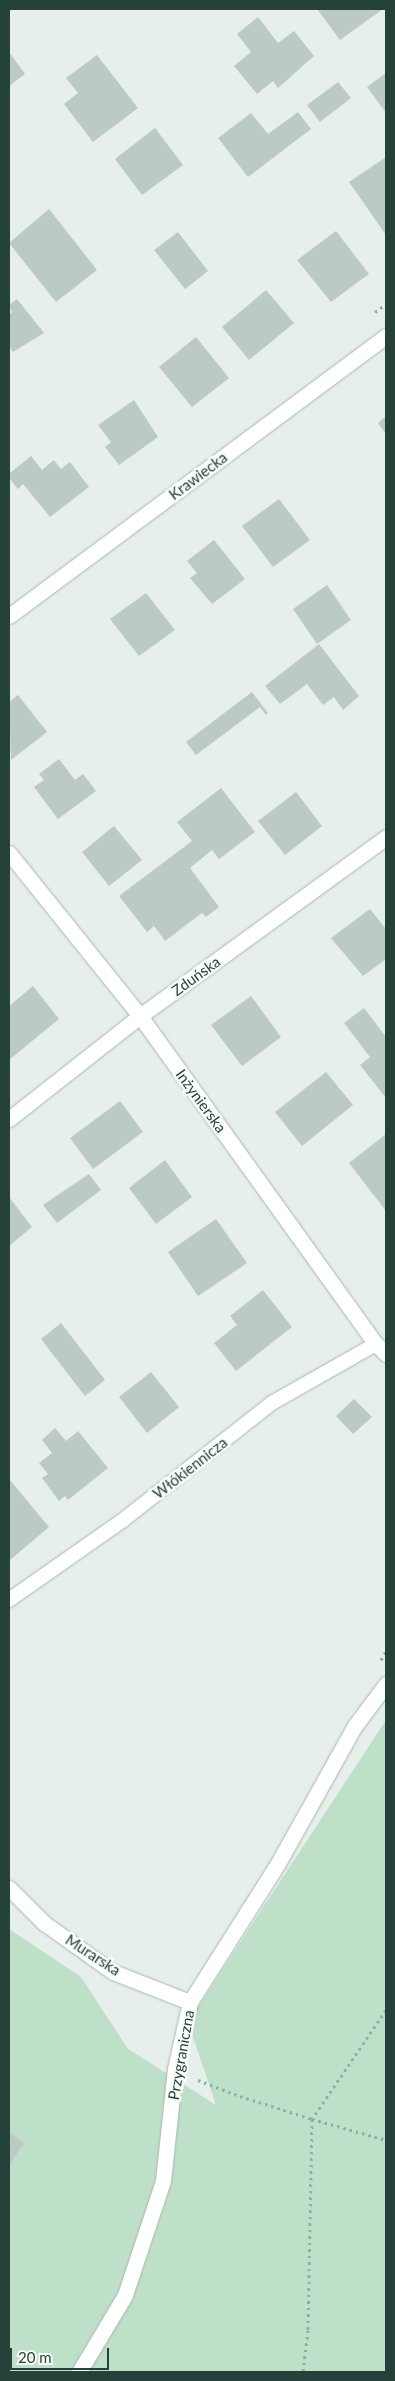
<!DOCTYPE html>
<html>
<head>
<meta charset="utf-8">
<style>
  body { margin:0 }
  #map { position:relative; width:395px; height:2381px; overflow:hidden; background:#e6efeb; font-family:Lato,sans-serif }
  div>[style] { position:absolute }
  .green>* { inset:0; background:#bfe0c8 }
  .building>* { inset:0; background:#bbcac4 }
  .path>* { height:3px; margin-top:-1.5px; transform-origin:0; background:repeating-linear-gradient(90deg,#86b3a5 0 2.5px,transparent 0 6.5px) }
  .roads { filter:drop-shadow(0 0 1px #a8b8b2) drop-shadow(0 0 1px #a8b8b2) }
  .service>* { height:14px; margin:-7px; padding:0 7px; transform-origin:7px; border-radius:7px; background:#fff }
  .minor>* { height:15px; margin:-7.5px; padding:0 7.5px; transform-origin:7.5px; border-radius:7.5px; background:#fff }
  span { translate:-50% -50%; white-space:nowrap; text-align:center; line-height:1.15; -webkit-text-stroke:5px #f7fbf9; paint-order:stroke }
  .street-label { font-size:15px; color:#24423a }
  .frame { position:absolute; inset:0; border:10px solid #24423a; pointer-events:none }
  .scale { position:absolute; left:10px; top:2348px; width:99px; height:22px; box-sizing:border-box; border:2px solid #24423a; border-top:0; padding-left:6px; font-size:15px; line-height:18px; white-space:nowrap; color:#24423a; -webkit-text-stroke:4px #f7fbf9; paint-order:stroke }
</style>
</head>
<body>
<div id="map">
  <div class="green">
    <div style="clip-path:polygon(386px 1720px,386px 2372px,9px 2372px,9px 1929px,81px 1977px,128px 2049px,216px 2105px,188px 2022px)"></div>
  </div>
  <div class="building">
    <div style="clip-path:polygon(317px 9px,383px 9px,340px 40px)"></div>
    <div style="clip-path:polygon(258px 17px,278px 43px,294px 31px,314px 56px,278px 88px,273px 81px,257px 94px,234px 66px,251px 52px,237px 34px)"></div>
    <div style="clip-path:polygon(9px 52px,25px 74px,9px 86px)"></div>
    <div style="clip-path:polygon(97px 55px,138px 108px,93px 142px,64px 104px,78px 93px,66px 78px)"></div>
    <div style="clip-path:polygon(386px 73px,386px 113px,367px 87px)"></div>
    <div style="clip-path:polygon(338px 82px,351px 98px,320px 122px,307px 105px)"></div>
    <div style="clip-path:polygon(298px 112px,311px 129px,248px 177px,218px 138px,251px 113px,268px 134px)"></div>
    <div style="clip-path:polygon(155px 128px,183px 165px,142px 195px,115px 159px)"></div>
    <div style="clip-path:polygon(386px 157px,386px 235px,349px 182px)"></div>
    <div style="clip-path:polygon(49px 209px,97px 270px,56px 302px,9px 243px)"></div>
    <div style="clip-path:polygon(336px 231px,369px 274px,331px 302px,297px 260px)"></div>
    <div style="clip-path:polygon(178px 232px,208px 271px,185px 289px,154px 250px)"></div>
    <div style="clip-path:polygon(266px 290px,294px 323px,249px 360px,222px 327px)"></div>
    <div style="clip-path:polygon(17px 299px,44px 333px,13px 352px,9px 346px,9px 315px,12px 312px,9px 305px)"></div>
    <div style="clip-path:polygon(196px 337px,229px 378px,192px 407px,159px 367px)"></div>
    <div style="clip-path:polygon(134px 400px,158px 437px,119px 465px,105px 447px,111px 442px,98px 425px)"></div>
    <div style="clip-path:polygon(386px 416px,386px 434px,378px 423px)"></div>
    <div style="clip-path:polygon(31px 456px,42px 470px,54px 460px,61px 469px,70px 462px,89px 487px,50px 517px,23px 484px,18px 489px,9px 478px,10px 473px)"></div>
    <div style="clip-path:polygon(279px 499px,310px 540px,273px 567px,242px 526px)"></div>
    <div style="clip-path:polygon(214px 540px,245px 579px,212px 604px,190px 578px,197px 573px,187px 561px)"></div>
    <div style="clip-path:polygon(327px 585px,351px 620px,317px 644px,293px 609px)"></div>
    <div style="clip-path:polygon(146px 593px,175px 630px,139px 656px,110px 619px)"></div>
    <div style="clip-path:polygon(319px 644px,359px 696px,343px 710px,334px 697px,323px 705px,307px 684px,280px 704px,265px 686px)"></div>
    <div style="clip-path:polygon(252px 692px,268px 713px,266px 715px,260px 707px,196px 755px,186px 742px)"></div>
    <div style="clip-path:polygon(18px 695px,47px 732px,11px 760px,9px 702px)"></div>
    <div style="clip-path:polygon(59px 759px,75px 780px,83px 774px,96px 791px,58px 819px,34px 787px,44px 780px,39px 774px)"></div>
    <div style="clip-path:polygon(221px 788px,255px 832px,219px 859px,212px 850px,190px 868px,219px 907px,206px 917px,202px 913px,165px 941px,154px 926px,147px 932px,119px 896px,192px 841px,177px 822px)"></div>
    <div style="clip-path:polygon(296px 792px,322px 826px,285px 855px,258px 821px)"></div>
    <div style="clip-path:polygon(114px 826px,142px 860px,109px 886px,82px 852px)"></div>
    <div style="clip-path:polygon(370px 909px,386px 929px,386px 959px,363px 976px,331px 938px)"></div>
    <div style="clip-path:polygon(33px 986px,59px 1019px,9px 1060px,9px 1006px)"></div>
    <div style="clip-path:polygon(251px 996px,281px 1037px,242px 1066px,211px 1025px)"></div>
    <div style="clip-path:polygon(364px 1008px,386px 1037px,386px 1098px,360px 1065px,370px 1057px,344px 1023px)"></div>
    <div style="clip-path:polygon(326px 1072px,353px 1105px,302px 1146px,275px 1112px)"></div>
    <div style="clip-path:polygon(120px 1101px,143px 1132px,93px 1169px,70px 1138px)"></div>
    <div style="clip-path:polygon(386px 1134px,386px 1211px,349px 1163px)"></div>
    <div style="clip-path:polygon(165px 1160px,192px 1197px,156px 1224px,129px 1188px)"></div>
    <div style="clip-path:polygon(89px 1174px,101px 1190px,57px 1223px,43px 1205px)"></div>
    <div style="clip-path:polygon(9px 1197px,32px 1227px,9px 1246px)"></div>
    <div style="clip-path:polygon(216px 1219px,247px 1263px,198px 1296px,168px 1252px)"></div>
    <div style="clip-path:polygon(263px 1290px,292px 1327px,236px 1371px,214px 1343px,237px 1325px,230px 1316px)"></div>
    <div style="clip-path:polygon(61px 1323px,105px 1380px,85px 1396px,41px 1339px)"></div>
    <div style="clip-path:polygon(151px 1372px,179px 1407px,147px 1433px,119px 1397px)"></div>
    <div style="clip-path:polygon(354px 1399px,372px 1417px,353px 1434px,336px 1416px)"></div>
    <div style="clip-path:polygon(55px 1428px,66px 1441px,78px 1431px,108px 1468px,68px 1500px,65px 1496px,59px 1501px,42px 1478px,48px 1474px,39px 1463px,52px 1453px,42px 1440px)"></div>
    <div style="clip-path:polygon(9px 1479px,49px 1527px,9px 1561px)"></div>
    <div style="clip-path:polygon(9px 2133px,24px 2143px,9px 2165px)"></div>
  </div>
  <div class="path">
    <div style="left:375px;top:312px;width:14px;rotate:-36deg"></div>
    <div style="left:381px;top:1660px;width:10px;rotate:-61deg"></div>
    <div style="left:386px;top:2010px;width:132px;rotate:124.2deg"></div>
    <div style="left:312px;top:2119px;width:77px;rotate:15.8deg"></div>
    <div style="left:198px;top:2080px;width:39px;rotate:21deg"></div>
    <div style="left:234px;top:2094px;width:82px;rotate:17.8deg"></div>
    <div style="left:312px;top:2119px;width:211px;rotate:91.1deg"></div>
    <div style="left:308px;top:2330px;width:42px;rotate:96.8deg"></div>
  </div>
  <div class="roads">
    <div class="service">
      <div style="left:9px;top:1600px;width:138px;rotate:-35deg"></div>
      <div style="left:122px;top:1521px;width:191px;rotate:-38.2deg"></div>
      <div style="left:272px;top:1403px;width:120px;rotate:-29.6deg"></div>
    </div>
    <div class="minor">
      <div style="left:9px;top:616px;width:470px;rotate:-36.6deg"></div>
      <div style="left:9px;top:853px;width:209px;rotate:51.2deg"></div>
      <div style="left:140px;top:1016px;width:404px;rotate:54.3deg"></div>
      <div style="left:376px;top:1344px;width:14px;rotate:45deg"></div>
      <div style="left:9px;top:1119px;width:167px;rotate:-38.2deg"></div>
      <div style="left:140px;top:1016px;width:304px;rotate:-36deg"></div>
      <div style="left:9px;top:1888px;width:49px;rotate:45deg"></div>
      <div style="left:44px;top:1923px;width:85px;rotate:35.4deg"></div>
      <div style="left:113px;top:1972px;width:83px;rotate:21.3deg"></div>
      <div style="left:79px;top:2372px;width:90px;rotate:-59.1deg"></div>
      <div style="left:125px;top:2295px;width:120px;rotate:-71.6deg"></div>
      <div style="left:163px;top:2181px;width:113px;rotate:-83.9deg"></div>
      <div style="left:175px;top:2069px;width:69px;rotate:-77.4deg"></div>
      <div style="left:190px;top:2002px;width:162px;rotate:-57.6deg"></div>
      <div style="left:277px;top:1865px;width:158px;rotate:-60.8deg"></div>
      <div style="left:354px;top:1727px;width:54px;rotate:-53.3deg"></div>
    </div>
  </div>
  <div class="street-label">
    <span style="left:198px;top:476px;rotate:-37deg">Krawiecka</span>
    <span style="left:196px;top:976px;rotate:-36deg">Zduńska</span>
    <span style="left:201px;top:1101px;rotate:54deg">Inżynierska</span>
    <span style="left:190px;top:1468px;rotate:-38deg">Włókiennicza</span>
    <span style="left:93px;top:1955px;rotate:33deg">Murarska</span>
    <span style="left:181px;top:2055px;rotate:-80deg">Przygraniczna</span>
  </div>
  <div class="frame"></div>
  <div class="scale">20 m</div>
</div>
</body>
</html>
